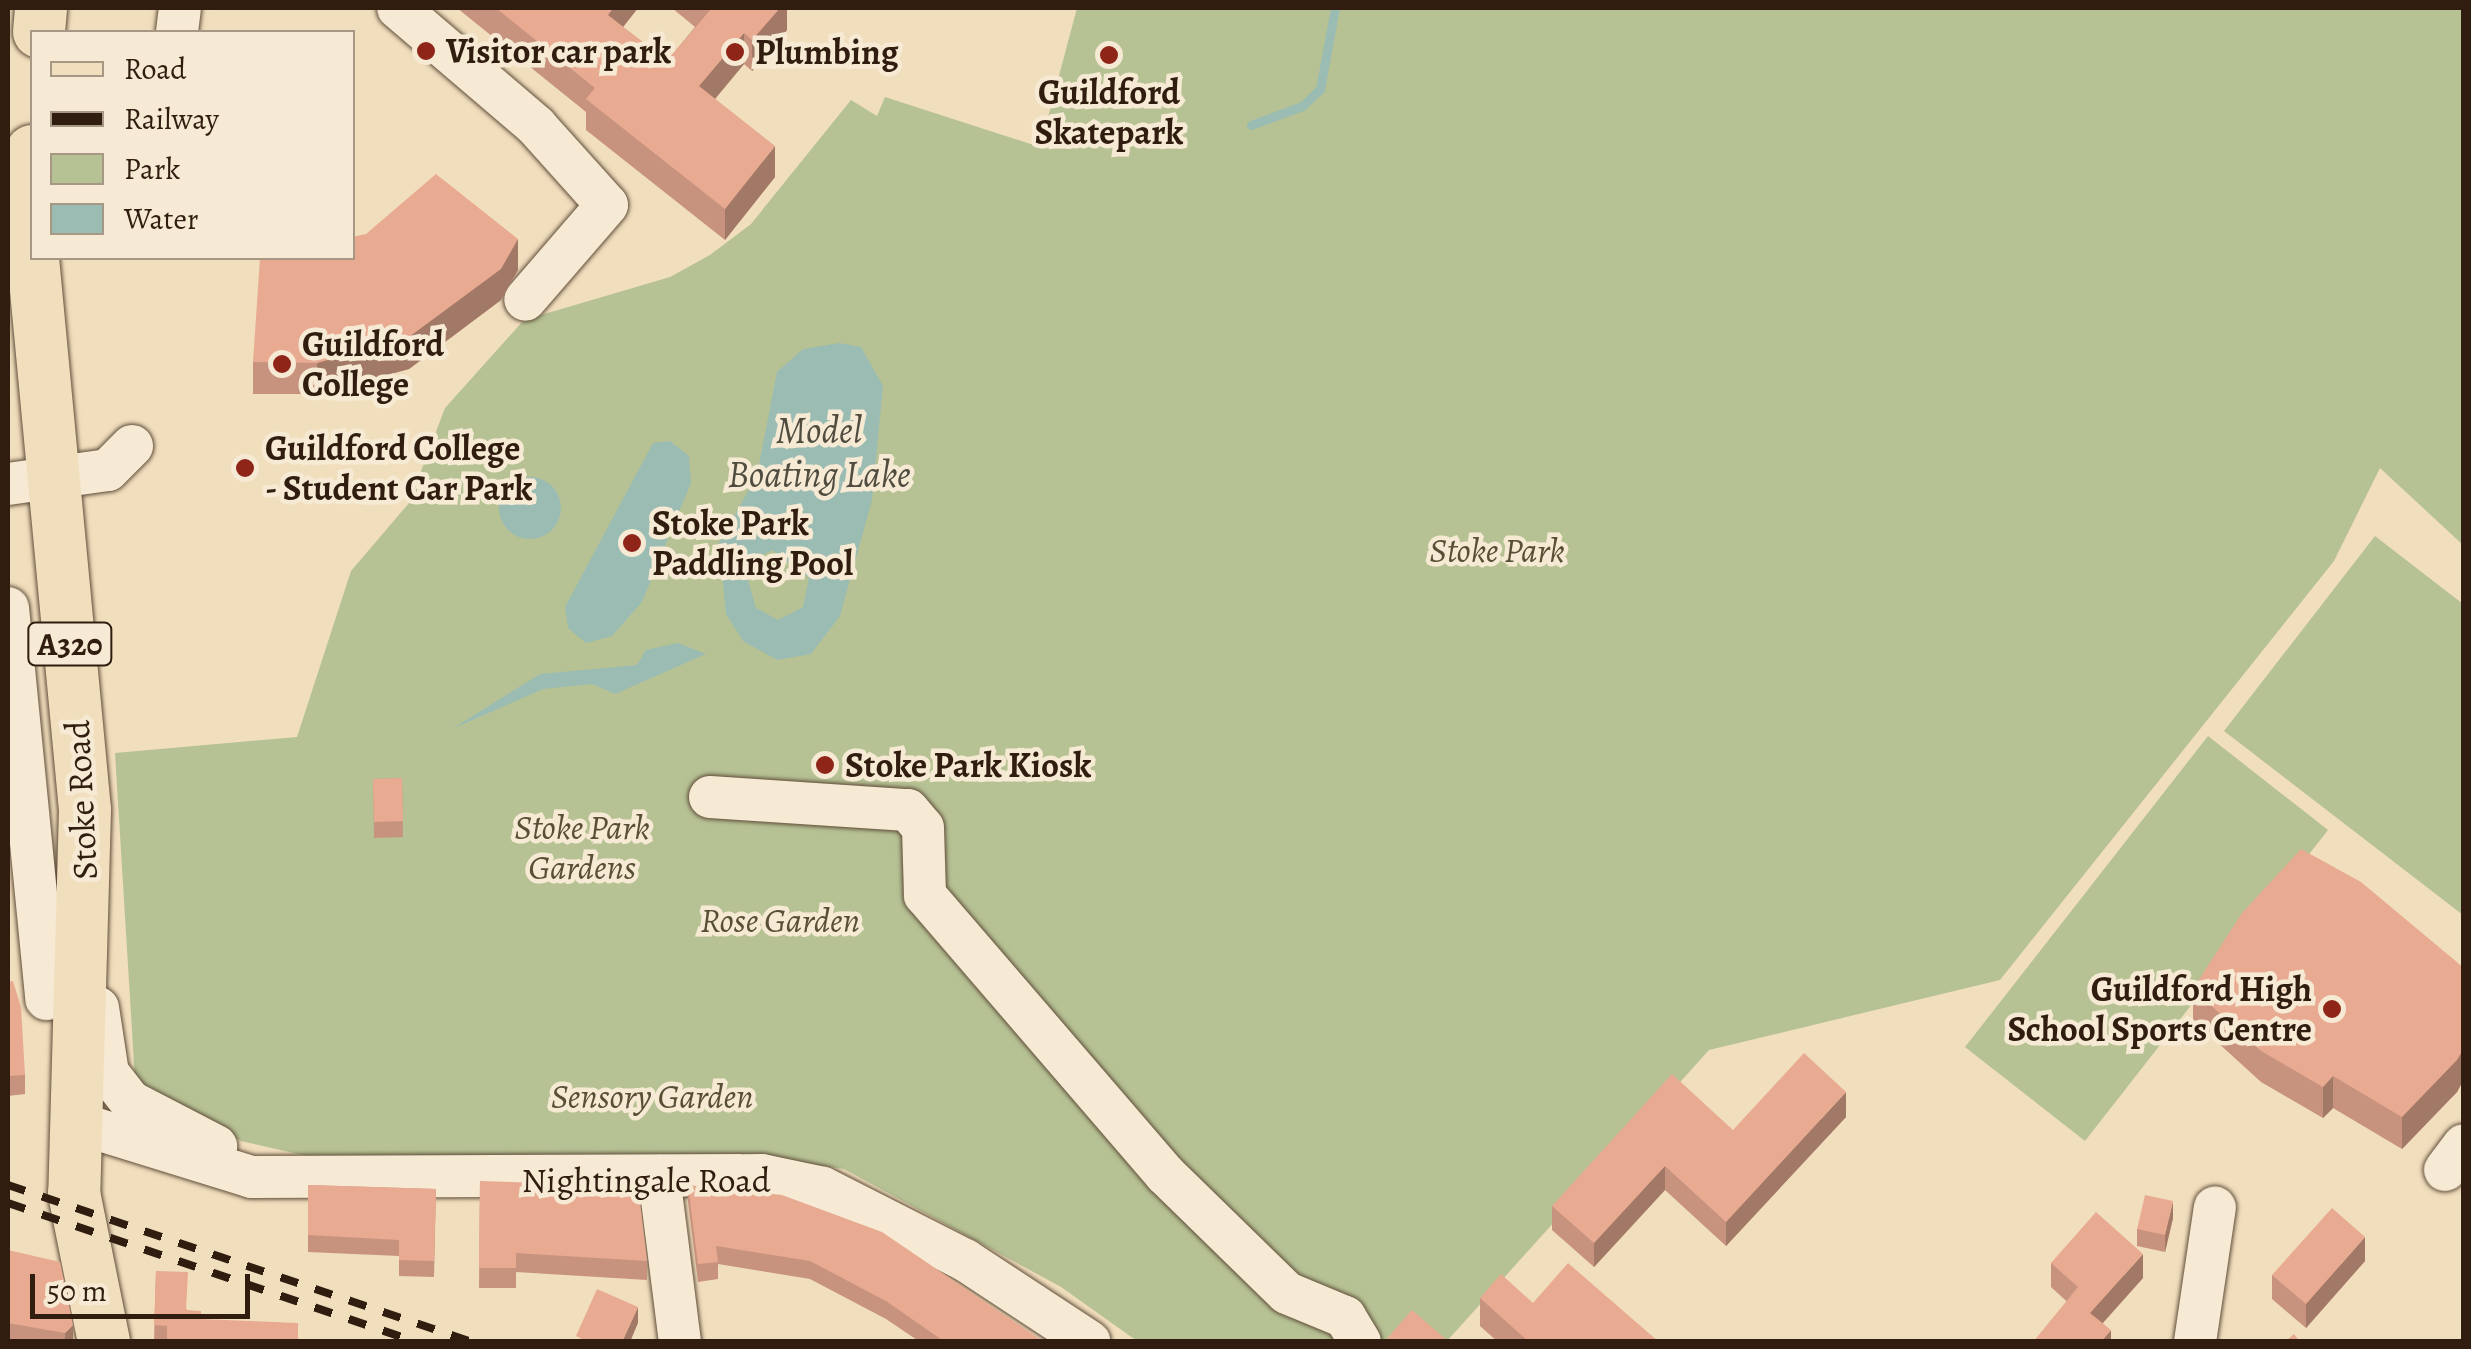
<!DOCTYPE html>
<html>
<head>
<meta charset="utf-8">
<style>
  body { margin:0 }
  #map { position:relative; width:2471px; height:1349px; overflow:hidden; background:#f1debd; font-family:Alegreya,serif }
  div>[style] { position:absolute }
  .green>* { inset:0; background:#b6c294 }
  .water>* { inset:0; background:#9bbcb3 }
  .round { border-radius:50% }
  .stream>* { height:9px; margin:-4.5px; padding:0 4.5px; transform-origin:4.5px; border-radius:4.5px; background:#9bbcb3 }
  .roads { filter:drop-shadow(0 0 2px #604d3a) drop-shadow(0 0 2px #604d3a) }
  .minor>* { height:42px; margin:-21px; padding:0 21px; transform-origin:21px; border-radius:21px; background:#f6ead4 }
  .major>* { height:52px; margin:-26px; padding:0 26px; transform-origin:26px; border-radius:26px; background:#f1debd }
  .rail>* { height:8px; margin-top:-4px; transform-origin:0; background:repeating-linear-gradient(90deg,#301d0f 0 18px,transparent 0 36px) }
  .wall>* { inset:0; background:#c8937e }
  .shaded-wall>* { inset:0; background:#a27866 }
  .building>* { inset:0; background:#e8ab92 }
  .dots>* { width:28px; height:28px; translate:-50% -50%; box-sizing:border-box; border:5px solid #f6ead4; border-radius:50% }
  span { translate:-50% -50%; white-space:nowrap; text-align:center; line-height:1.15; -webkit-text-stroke:9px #f6ead4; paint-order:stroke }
  .shield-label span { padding:2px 8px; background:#f6ead4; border:2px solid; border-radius:8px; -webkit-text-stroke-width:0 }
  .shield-label { font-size:32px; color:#301d0f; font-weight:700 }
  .poi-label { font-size:35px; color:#301d0f; font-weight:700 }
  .left { translate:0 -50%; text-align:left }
  .right { translate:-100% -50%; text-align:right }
  .park-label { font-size:35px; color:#584f37; font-style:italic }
  .street-label { font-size:35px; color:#301d0f }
  .water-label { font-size:38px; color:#504d40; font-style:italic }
  .frame { position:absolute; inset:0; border:10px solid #301d0f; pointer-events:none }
  .legend { position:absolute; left:30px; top:30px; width:325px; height:230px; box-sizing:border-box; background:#f6ead4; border:2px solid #a79885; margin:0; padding:12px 18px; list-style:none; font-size:30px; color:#301d0f }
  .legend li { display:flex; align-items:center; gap:20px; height:50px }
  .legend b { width:50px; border:2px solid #a79885 }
  .scale { position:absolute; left:30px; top:1274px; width:220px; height:45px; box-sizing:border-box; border:5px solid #301d0f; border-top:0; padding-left:12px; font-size:30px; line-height:35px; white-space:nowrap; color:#301d0f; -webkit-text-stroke:8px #f6ead4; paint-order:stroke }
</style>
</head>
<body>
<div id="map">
  <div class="green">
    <div style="clip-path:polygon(1077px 8px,2463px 8px,2463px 545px,2380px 468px,2334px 561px,2000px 980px,1709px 1050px,1447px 1341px,1137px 1341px,1061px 1287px,844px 1169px,767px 1158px,320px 1159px,241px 1141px,135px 1080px,115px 753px,297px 737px,351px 571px,409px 503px,445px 408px,524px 320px,670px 277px,710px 255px,751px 224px,851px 100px,877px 116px,885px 97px,1040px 147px)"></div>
    <div style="clip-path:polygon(2375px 536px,2463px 604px,2463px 915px,2224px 731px)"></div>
    <div style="clip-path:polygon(2208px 736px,2328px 830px,2085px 1141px,1965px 1047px)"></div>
  </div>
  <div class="water">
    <div style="clip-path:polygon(evenodd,839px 343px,861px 347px,883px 386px,872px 500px,840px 616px,811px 654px,777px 660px,743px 641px,726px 614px,719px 543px,757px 475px,777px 372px,803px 349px,839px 343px,772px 550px,809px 578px,803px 607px,778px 620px,756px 608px,748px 580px,754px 560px,772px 550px)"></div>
    <div style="clip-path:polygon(653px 443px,670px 441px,689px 456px,691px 483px,642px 602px,612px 636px,586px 643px,568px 628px,565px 607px)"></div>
    <div class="round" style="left:499px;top:477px;width:62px;height:62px"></div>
    <div style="clip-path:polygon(678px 643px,706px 654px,615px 694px,592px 684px,543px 689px,452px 729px,540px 674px,637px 665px,646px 650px)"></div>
  </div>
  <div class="stream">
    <div style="left:1251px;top:125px;width:54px;rotate:-20.4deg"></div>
    <div style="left:1302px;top:106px;width:25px;rotate:-43deg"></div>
    <div style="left:1320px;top:89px;width:82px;rotate:-79.5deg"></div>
  </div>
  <div class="roads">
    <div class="minor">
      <div style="left:398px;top:8px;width:182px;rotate:40.5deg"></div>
      <div style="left:536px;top:126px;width:106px;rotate:48.1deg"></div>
      <div style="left:607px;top:205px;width:125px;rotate:130.8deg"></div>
      <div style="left:177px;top:32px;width:24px;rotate:-83deg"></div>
      <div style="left:8px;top:484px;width:101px;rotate:-8deg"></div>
      <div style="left:108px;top:470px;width:34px;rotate:-45deg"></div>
      <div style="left:8px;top:608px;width:393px;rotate:84.4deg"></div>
      <div style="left:710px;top:797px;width:198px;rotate:3.8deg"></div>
      <div style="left:908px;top:810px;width:23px;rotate:50deg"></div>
      <div style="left:923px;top:828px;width:67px;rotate:88.3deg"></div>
      <div style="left:925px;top:895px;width:368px;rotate:49.3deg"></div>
      <div style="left:1165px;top:1174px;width:170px;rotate:44.3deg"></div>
      <div style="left:1287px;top:1293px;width:63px;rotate:22.5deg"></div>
      <div style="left:1345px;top:1317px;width:29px;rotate:59deg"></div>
      <div style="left:98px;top:1008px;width:66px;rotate:81.3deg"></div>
      <div style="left:108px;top:1073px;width:37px;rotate:52deg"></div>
      <div style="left:131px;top:1102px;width:96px;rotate:27.4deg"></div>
      <div style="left:74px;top:1122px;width:186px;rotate:17.2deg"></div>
      <div style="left:252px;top:1177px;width:510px;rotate:-0.22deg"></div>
      <div style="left:762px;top:1175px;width:62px;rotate:12deg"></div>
      <div style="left:823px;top:1188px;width:159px;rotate:26.9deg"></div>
      <div style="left:965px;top:1260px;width:149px;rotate:33.3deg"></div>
      <div style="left:2445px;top:1170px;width:31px;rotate:-53deg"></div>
      <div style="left:659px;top:1176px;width:167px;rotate:82.8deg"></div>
      <div style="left:2195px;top:1342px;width:136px;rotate:-81.6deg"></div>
    </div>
    <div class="major">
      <div style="left:39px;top:32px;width:24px;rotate:-85deg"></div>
      <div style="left:32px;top:151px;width:96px;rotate:90deg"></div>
      <div style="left:33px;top:258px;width:554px;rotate:84.62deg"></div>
      <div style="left:85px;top:810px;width:383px;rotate:91.6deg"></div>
      <div style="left:74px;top:1193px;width:152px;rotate:78.6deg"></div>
    </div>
  </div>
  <div class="rail">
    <div style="left:8px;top:1185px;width:489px;rotate:18.7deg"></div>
    <div style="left:8px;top:1203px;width:431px;rotate:18.8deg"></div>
  </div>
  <div class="wall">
    <div style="clip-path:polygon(457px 8px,638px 8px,623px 27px,667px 61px,695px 27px,672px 8px,787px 8px,787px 30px,752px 71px,744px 64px,715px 99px,775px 177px,725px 240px,586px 130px,586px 112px)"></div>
    <div style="clip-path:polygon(518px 270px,501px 300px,409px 369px,317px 394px,253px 394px,253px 362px)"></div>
    <div style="clip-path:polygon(402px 778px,403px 837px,374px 838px,373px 779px)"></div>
    <div style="clip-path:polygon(2464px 968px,2464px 1079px,2457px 1092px,2402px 1149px,2333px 1108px,2323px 1118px,2261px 1082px,2193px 1020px,2193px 989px)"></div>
    <div style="clip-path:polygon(8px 982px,25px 1075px,25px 1094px,8px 1096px)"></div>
    <div style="clip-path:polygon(1846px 1117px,1726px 1246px,1665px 1190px,1594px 1267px,1552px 1230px,1552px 1206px,1733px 1130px)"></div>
    <div style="clip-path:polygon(480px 1181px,647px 1261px,647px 1280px,516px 1272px,516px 1288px,479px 1288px)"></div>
    <div style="clip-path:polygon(308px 1185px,436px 1189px,434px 1277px,399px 1276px,399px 1256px,308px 1252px)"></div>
    <div style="clip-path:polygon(688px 1185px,1044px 1342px,920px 1342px,886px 1319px,810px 1279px,718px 1264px,718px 1279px,698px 1282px,688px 1202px)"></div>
    <div style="clip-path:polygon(2173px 1218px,2165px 1252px,2137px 1246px,2137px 1229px)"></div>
    <div style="clip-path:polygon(8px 1250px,73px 1342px,8px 1342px)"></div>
    <div style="clip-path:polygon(2365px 1261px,2306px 1328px,2272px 1299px,2272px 1275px)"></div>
    <div style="clip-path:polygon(2051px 1263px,2143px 1278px,2103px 1323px,2111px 1342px,2051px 1287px)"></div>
    <div style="clip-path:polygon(156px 1271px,187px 1310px,201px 1319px,298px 1342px,154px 1342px)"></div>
    <div style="clip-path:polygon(1480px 1298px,1533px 1303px,1659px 1342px,1498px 1342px,1480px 1326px)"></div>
  </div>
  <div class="shaded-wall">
    <div style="clip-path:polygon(613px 8px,638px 8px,608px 46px,608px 15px)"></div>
    <div style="clip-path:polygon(780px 8px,787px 8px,787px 30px,752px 71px,752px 40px)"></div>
    <div style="clip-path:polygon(744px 33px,744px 64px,699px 118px,699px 86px)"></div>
    <div style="clip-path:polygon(775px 146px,775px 177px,725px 240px,725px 209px)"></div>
    <div style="clip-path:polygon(518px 239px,518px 270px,501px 300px,409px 369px,317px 394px,317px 363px)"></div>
    <div style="clip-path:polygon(2464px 1048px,2464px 1079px,2457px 1092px,2402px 1149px,2402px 1117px)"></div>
    <div style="clip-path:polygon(2333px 1076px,2333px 1108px,2323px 1118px,2323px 1087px)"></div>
    <div style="clip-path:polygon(1846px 1092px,1846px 1117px,1726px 1246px,1726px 1222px)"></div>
    <div style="clip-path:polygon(1665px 1166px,1665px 1190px,1594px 1267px,1594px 1243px)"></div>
    <div style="clip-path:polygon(2173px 1201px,2173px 1218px,2165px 1252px,2165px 1235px)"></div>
    <div style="clip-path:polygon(2365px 1237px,2365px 1261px,2306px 1328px,2306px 1304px)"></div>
    <div style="clip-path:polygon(2143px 1254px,2143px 1278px,2090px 1337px,2090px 1313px)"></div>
    <div style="clip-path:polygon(638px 1307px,638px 1323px,630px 1342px,622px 1342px)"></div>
    <div style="clip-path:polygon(73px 1325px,73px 1342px,65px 1342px,65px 1333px)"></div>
    <div style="clip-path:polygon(2111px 1330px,2111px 1342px,2101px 1342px)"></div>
  </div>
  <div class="building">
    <div style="clip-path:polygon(496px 8px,613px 8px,608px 15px,667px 61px,711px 9px,709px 8px,780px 8px,752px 40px,744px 33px,699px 86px,775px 146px,725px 209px,586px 99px,595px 88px)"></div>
    <div style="clip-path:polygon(436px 174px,518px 239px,501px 269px,409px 337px,317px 363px,253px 362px,260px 258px,352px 258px,352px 237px,366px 234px)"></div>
    <div style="clip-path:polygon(402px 778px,403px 821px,374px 822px,373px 779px)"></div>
    <div style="clip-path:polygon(2301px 849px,2361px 882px,2464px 968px,2464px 1048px,2457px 1060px,2402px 1117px,2333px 1076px,2323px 1087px,2261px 1051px,2193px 989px,2242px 913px)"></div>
    <div style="clip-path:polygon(13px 981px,21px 1007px,25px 1075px,8px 1076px,8px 982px)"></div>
    <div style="clip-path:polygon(1804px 1053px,1846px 1092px,1726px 1222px,1665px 1166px,1594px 1243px,1552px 1206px,1672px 1074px,1733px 1130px)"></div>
    <div style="clip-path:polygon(480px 1181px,638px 1186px,647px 1261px,516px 1253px,516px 1268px,479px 1268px)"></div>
    <div style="clip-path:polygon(308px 1185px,436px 1189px,434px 1261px,399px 1260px,399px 1240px,308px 1235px)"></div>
    <div style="clip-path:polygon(688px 1185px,782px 1195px,882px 1232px,1044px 1342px,945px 1342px,886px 1301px,810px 1261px,716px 1246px,718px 1262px,698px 1264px)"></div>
    <div style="clip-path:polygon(2145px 1195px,2173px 1201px,2165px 1235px,2137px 1229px)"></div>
    <div style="clip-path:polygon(2332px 1208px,2365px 1237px,2306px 1304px,2272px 1275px)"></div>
    <div style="clip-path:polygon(2096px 1212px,2143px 1254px,2090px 1313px,2111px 1330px,2101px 1342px,2033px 1342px,2078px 1287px,2051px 1263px)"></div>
    <div style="clip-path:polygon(8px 1250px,60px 1262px,73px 1325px,65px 1333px,8px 1323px)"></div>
    <div style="clip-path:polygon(1568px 1263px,1659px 1342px,1529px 1342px,1480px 1298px,1501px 1274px,1533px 1303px)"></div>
    <div style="clip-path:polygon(156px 1271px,188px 1272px,186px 1310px,201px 1311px,201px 1319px,298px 1323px,298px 1342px,167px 1342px,167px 1326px,154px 1325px)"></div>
    <div style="clip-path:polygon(597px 1289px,638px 1307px,622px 1342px,588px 1342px,576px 1336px)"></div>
    <div style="clip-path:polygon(1412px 1310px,1449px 1342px,1384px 1342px)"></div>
    <div style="clip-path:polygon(2294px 1334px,2300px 1342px,2285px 1342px)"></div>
  </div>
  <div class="dots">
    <div style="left:426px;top:51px;background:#8f2418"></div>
    <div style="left:735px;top:52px;background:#8f2418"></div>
    <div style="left:1109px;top:55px;background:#8f2418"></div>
    <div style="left:282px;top:364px;background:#8f2418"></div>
    <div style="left:245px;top:468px;background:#8f2418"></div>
    <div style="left:632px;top:543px;background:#8f2418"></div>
    <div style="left:825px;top:765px;background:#8f2418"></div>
    <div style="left:2332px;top:1009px;background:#8f2418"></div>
  </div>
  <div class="shield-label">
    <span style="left:70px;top:644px">A320</span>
  </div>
  <div class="poi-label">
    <span class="left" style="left:446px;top:51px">Visitor car park</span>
    <span class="left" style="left:755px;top:52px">Plumbing</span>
    <span style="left:1109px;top:112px">Guildford<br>Skatepark</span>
    <span class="left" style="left:302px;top:364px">Guildford<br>College</span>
    <span class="left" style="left:265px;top:468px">Guildford College<br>- Student Car Park</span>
    <span class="left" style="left:652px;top:543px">Stoke Park<br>Paddling Pool</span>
    <span class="left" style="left:845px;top:765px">Stoke Park Kiosk</span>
    <span class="right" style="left:2312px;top:1009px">Guildford High<br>School Sports Centre</span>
  </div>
  <div class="park-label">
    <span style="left:1497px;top:550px">Stoke Park</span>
    <span style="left:582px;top:847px">Stoke Park<br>Gardens</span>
    <span style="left:780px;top:920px">Rose Garden</span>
    <span style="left:652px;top:1096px">Sensory Garden</span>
  </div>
  <div class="street-label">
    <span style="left:81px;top:800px;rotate:-93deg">Stoke Road</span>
    <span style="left:646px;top:1180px">Nightingale Road</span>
  </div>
  <div class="water-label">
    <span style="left:819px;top:453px">Model<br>Boating Lake</span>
  </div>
  <div class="frame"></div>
  <ul class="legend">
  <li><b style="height:12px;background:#f1debd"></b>Road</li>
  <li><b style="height:12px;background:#301d0f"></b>Railway</li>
  <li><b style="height:28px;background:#b6c294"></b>Park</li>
  <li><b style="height:28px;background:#9bbcb3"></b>Water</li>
  </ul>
  <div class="scale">50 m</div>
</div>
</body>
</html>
